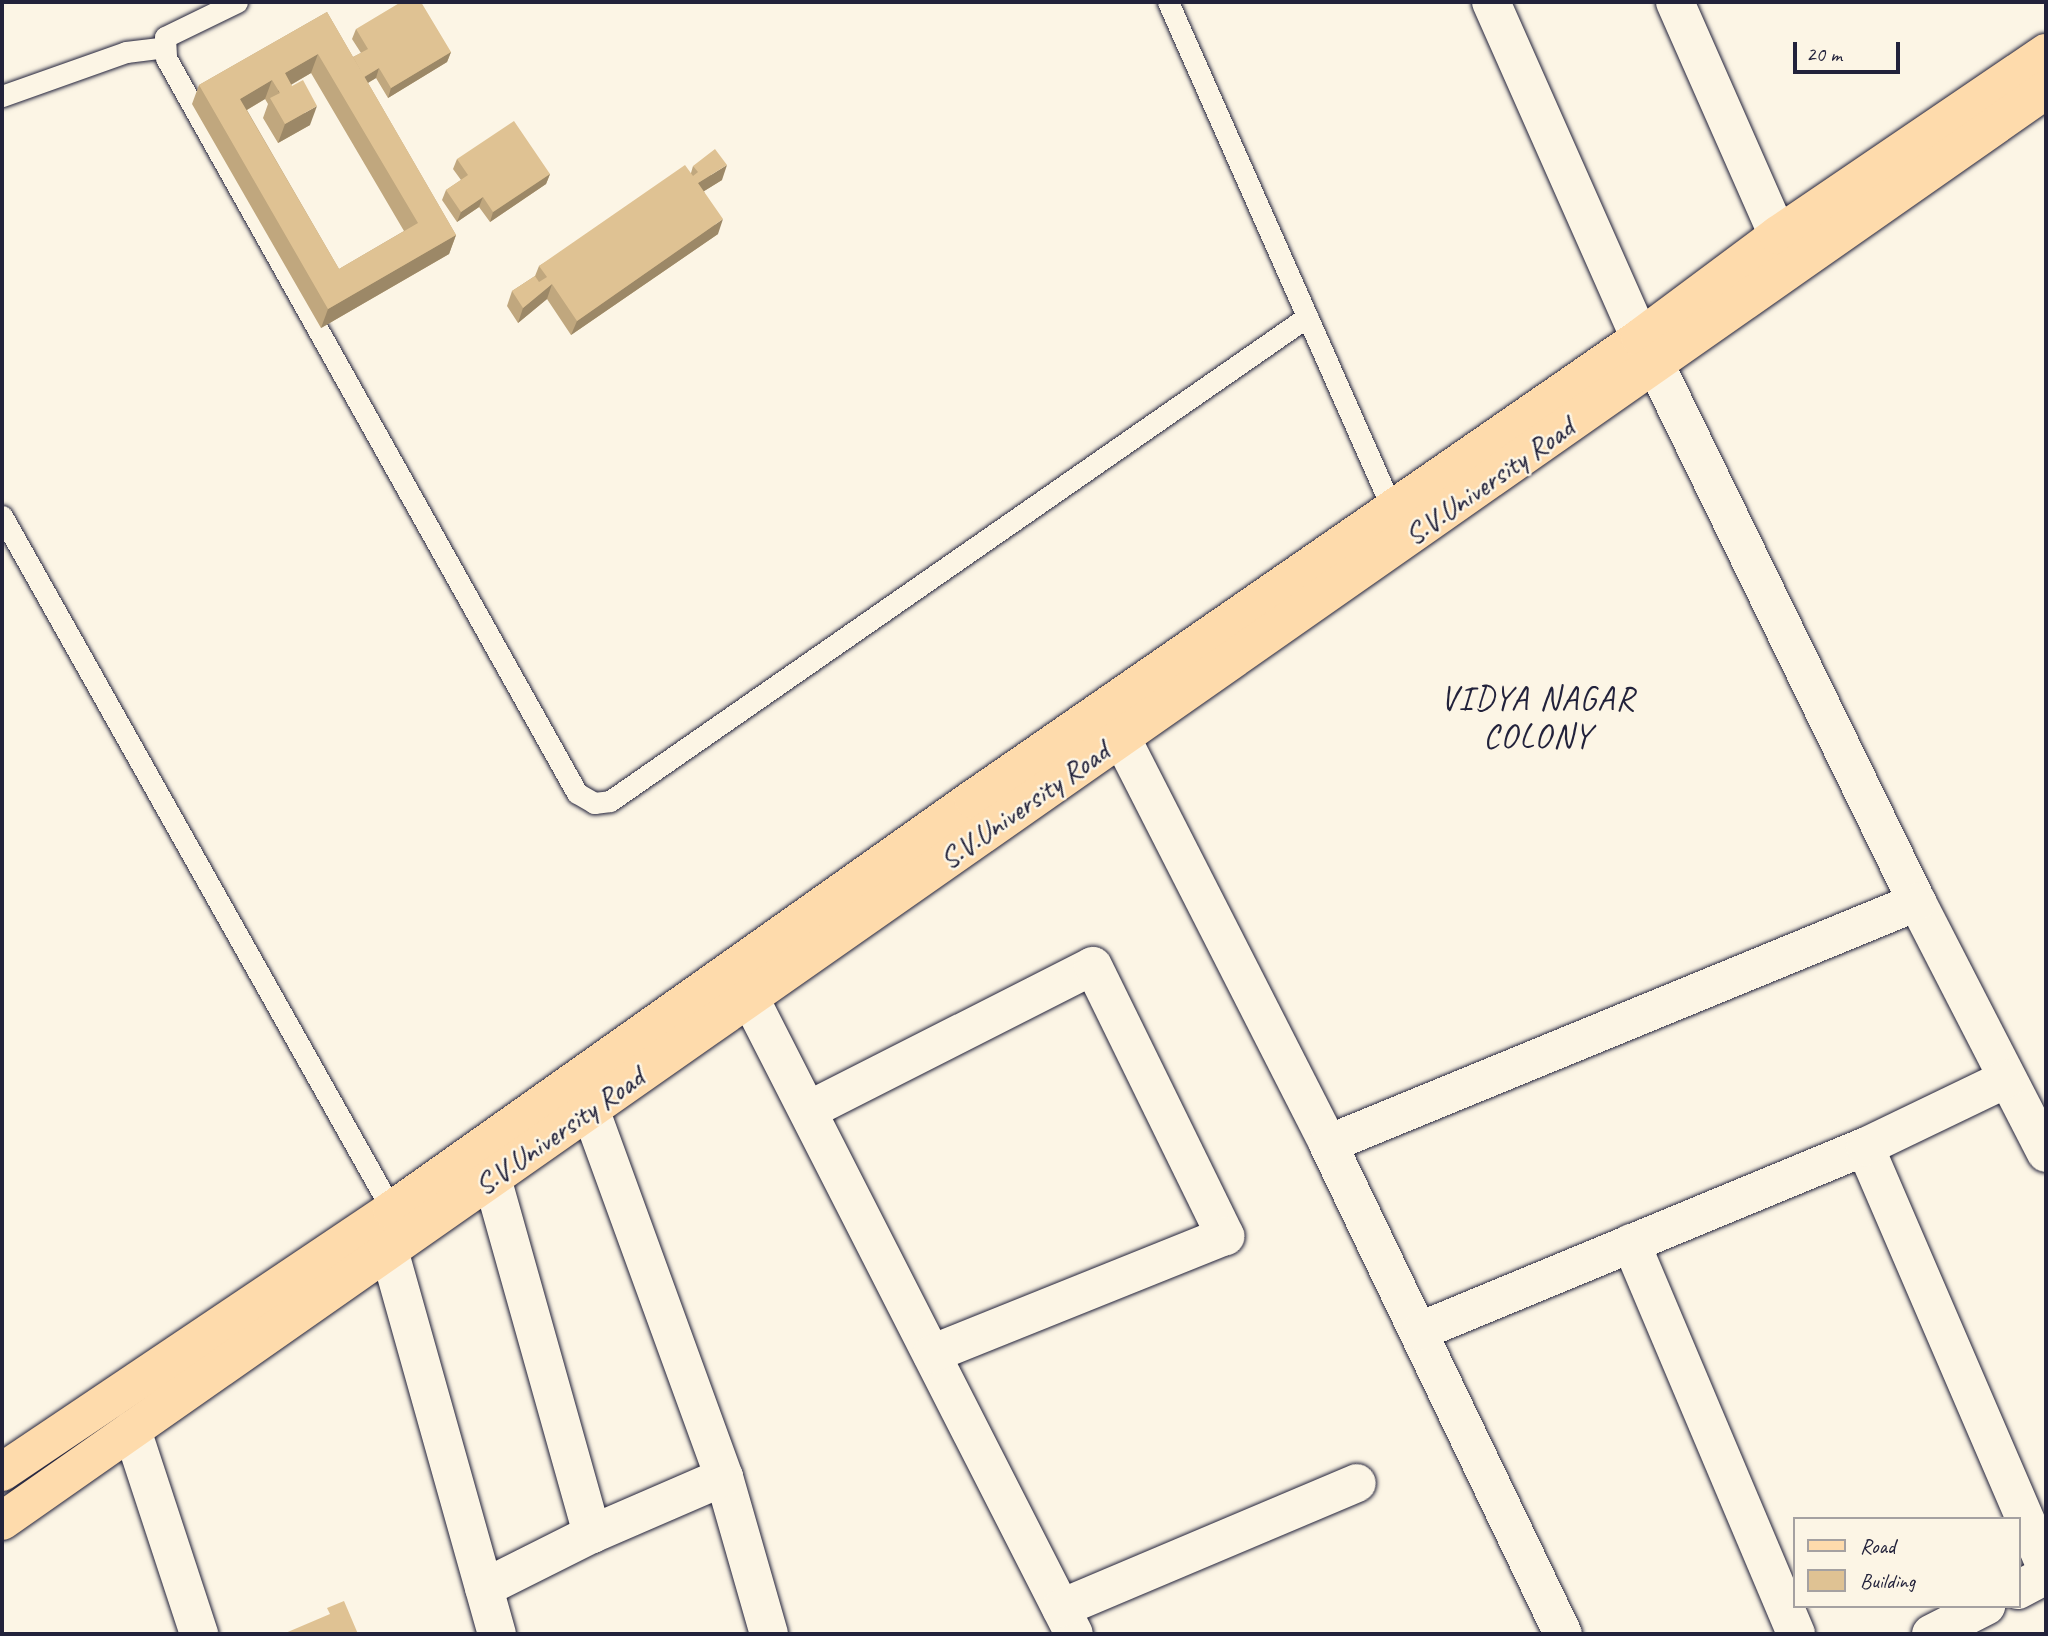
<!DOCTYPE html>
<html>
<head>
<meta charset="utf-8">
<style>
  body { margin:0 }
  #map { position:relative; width:2048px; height:1636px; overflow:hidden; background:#fcf5e5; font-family:Caveat,sans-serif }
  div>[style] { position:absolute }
  .roads { filter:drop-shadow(0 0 2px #22223b) drop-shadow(0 0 2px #22223b) }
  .lane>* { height:21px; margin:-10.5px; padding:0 10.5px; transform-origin:10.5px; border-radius:10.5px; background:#fcf5e5 }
  .street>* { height:38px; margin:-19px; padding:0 19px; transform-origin:19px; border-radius:19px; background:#fcf5e5 }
  .primary>* { height:38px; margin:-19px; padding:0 19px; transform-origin:19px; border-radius:19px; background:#fedbac }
  .wall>* { inset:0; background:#c0a77e }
  .shaded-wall>* { inset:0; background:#9c8867 }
  .building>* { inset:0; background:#dfc293 }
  span { translate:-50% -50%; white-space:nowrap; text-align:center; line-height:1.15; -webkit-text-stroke:5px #fcf5e5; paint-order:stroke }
  .street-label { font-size:30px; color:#22223b }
  .quarter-label { font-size:33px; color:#22223b; letter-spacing:2px }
  .frame { position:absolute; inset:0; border:4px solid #22223b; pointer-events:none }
  .legend { position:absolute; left:1793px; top:1517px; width:228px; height:91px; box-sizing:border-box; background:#fcf5e5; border:2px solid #a5a1a1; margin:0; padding:9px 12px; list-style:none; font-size:21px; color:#22223b }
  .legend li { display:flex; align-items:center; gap:14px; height:35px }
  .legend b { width:35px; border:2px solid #a5a1a1 }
  .scale { position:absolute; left:1793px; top:42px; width:107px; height:32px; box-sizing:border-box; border:4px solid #22223b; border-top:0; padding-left:9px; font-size:21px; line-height:24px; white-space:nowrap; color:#22223b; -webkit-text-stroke:5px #fcf5e5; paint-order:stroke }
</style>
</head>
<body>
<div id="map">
  <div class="roads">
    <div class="lane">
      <div style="left:237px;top:2px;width:80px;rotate:154.1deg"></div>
      <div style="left:165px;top:37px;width:21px;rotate:87deg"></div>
      <div style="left:166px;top:58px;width:842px;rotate:60.79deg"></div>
      <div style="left:577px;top:793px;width:20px;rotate:30deg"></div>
      <div style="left:594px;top:803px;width:16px;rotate:-7deg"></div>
      <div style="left:610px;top:801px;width:849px;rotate:-34.78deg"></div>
      <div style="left:1168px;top:2px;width:561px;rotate:66.13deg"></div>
      <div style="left:2px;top:96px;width:132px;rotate:-19.5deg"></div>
      <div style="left:126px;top:52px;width:38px;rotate:-7deg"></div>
      <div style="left:2px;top:516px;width:796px;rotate:60.67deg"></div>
    </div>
    <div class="street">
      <div style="left:1491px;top:2px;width:368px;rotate:66.1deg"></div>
      <div style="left:1675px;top:2px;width:255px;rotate:66.2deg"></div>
      <div style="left:1656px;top:366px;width:596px;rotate:64.04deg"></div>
      <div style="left:1917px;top:902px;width:282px;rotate:62.8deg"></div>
      <div style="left:1121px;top:737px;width:457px;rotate:63deg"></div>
      <div style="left:1328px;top:1144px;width:543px;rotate:64.38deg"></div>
      <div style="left:735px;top:969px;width:746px;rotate:62.99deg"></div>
      <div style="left:809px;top:1110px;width:318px;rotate:-26.9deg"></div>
      <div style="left:1093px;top:966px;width:301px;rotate:63.9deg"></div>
      <div style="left:1225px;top:1236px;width:316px;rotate:158.1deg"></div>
      <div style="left:1328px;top:1144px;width:637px;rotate:-22.34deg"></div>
      <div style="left:1865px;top:1147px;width:458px;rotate:66.7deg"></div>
      <div style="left:492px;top:1178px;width:370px;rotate:74.3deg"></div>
      <div style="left:1631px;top:1243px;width:424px;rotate:67.1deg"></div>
      <div style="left:389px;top:1250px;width:399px;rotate:74.3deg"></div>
      <div style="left:1420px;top:1331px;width:482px;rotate:-22.5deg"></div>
      <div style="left:1865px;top:1147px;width:157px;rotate:-25.7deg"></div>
      <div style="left:132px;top:1430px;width:215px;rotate:71.8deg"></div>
      <div style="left:724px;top:1477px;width:163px;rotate:74deg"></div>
      <div style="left:484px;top:1588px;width:121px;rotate:-26.6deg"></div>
      <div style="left:592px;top:1534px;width:144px;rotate:-23.4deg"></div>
      <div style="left:724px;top:1477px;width:392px;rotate:-110deg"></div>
      <div style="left:2018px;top:1590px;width:32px;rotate:-28deg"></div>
      <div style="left:1061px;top:1608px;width:321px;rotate:-22.9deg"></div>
      <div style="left:1931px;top:1634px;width:62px;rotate:-27deg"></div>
    </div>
    <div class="primary">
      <div style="left:2px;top:1472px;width:470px;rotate:-33.9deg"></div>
      <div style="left:392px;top:1210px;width:712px;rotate:-35.28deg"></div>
      <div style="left:973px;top:799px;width:811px;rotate:-34.65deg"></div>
      <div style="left:1640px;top:338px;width:172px;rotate:-36.7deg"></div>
      <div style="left:1778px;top:235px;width:324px;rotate:-34.2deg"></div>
      <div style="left:2px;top:1521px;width:2495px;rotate:-35deg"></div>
    </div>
  </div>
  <div class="wall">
    <div style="clip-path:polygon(evenodd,327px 12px,353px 57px,361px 53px,352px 39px,356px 29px,451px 52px,447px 62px,388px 98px,376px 78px,368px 83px,456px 235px,449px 254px,321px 328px,192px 104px,199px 85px,327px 12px,311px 73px,404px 231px,339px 269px,247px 110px,265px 99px,268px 104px,263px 118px,278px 143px,310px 125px,291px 85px,311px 73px)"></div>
    <div style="clip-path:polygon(457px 159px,550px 174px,546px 184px,490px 222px,479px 207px,457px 222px,442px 200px,446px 190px,461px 180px,453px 169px)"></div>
    <div style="clip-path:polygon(693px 166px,722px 180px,704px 191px,718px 234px,571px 335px,547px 299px,518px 323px,507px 306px,512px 291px,535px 276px,539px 266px,691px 173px)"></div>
  </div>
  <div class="shaded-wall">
    <div style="clip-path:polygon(451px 52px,447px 62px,388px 98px,391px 88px)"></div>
    <div style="clip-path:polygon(318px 54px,311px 73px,278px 92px,285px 73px)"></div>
    <div style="clip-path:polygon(379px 68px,376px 78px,359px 88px,363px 78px)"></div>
    <div style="clip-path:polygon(272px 80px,265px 99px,233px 118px,240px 99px)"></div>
    <div style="clip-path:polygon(317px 106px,310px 125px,278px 143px,285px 124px)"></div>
    <div style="clip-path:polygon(727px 165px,722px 180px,693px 198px,698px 183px)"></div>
    <div style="clip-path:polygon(550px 174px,546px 184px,490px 222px,493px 212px)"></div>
    <div style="clip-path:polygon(483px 197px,479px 207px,457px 222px,461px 212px)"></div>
    <div style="clip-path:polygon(723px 219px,718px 234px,571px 335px,577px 321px)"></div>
    <div style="clip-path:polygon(456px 235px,449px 254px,321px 328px,328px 309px)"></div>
    <div style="clip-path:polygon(552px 284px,547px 299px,518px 323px,523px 308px)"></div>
  </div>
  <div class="building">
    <div style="clip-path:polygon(401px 2px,421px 2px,451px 52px,391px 88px,379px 68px,364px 77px,353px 57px,368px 49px,356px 29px)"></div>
    <div style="clip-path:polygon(evenodd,327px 12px,456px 235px,328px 309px,199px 85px,327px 12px,318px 54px,418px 223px,339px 269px,240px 99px,272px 80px,280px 93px,270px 98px,285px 124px,317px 106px,303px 80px,292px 86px,285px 73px,318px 54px)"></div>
    <div style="clip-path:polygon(514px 121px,550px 174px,493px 212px,483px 197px,461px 212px,446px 190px,468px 175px,457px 159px)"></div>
    <div style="clip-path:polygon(715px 149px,727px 165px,698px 183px,723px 219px,577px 321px,552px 284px,523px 308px,512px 291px,535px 276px,539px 282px,547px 277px,539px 266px,685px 165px,693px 176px,698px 172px,693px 166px)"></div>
    <div style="clip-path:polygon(344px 1601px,358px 1634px,283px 1634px,330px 1614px,327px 1608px)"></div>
  </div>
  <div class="street-label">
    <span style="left:1489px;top:481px;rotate:-35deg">S.V.University Road</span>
    <span style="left:1024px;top:805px;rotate:-35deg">S.V.University Road</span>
    <span style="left:559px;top:1131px;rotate:-35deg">S.V.University Road</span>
  </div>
  <div class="quarter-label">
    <span style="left:1538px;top:718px">VIDYA NAGAR<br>COLONY</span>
  </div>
  <div class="frame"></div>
  <ul class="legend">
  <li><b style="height:9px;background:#fedbac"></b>Road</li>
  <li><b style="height:19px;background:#dfc293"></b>Building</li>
  </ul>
  <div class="scale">20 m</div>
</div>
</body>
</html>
